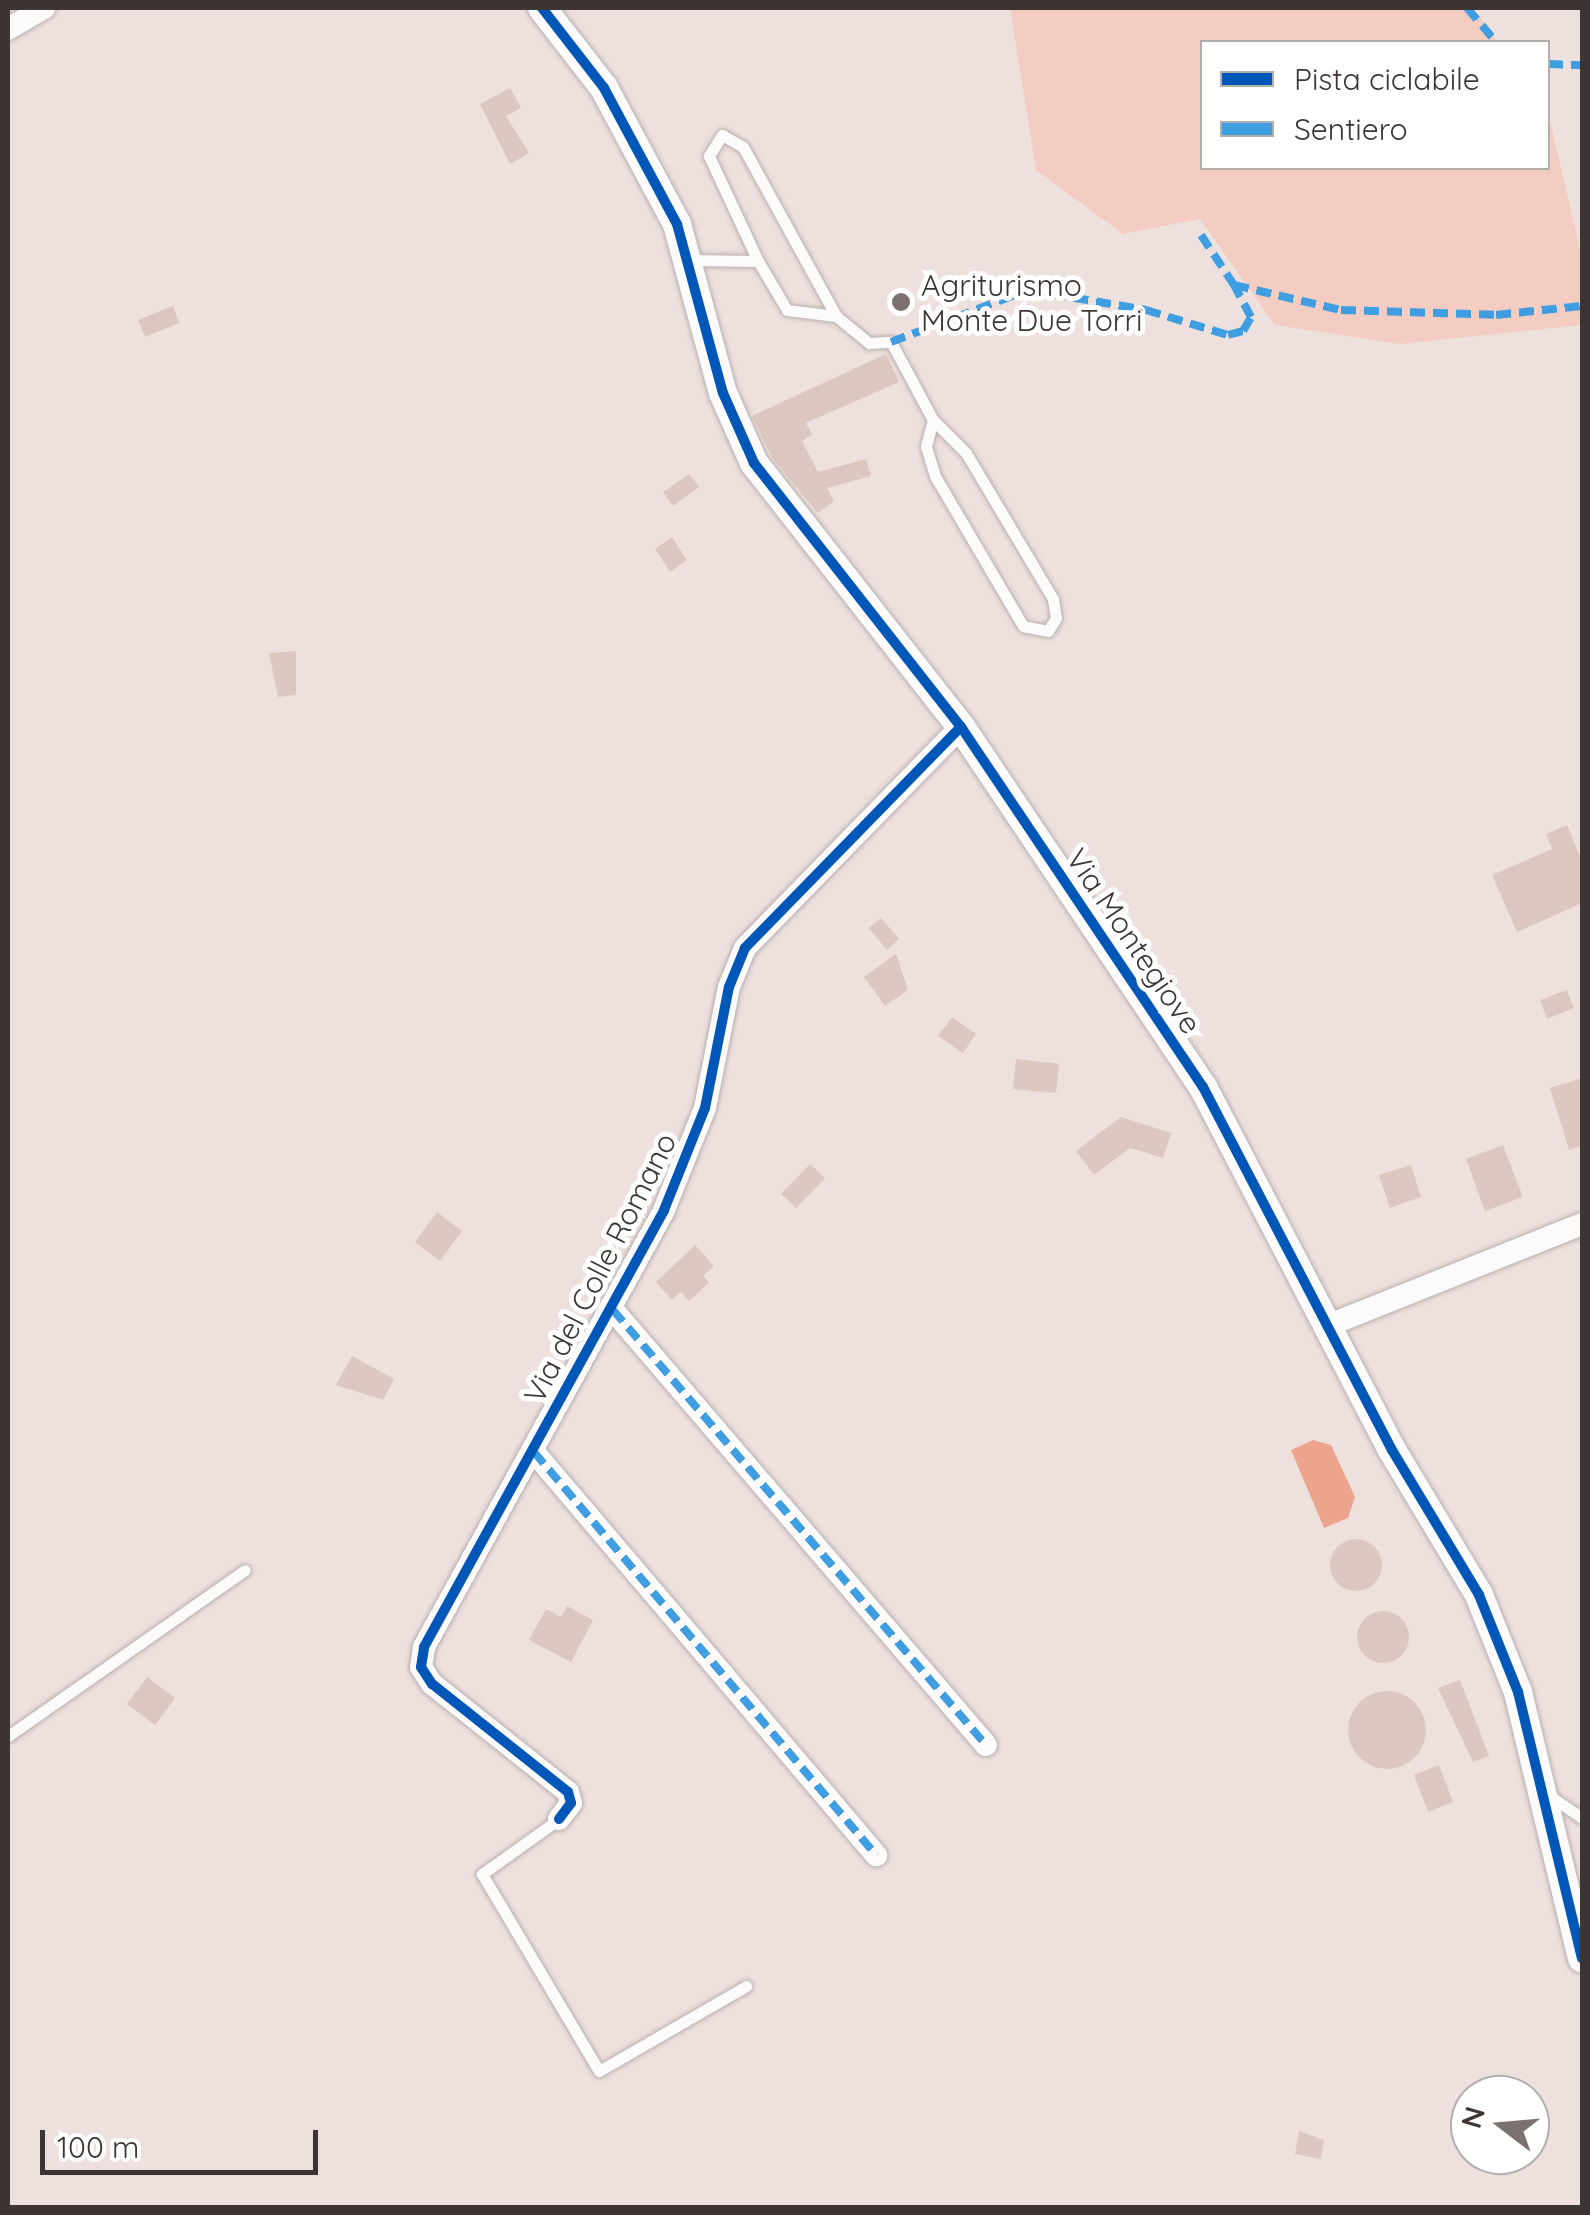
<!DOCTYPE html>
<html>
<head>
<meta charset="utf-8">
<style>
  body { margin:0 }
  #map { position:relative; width:1590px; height:2215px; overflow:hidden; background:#ede0dd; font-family:Quicksand,sans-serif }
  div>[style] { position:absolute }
  .green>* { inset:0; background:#f4cdc2 }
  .water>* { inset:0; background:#eda48e }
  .building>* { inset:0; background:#ddc8c1 }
  .round { border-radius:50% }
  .roads { filter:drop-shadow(0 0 2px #b9b0ad) drop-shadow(0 0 2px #b9b0ad) }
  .service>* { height:11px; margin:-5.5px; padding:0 5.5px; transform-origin:5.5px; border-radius:5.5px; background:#fcfafa }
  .minor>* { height:22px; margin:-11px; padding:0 11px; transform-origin:11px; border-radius:11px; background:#fcfafa }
  .tertiary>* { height:28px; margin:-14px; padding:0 14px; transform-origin:14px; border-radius:14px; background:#fcfafa }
  .quiet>* { height:8px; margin-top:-4px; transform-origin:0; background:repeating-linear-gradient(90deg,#3f9de2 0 15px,transparent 0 23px) }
  .cycleway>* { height:10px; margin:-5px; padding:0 5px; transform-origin:5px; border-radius:5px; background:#0057b8 }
  .dots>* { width:28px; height:28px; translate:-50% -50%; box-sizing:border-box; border:5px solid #fff; border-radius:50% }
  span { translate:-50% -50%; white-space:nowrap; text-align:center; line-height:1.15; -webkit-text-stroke:10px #fff; paint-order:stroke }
  .poi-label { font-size:30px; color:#3d3532 }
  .left { translate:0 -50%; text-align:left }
  .street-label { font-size:30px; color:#3d3532 }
  .frame { position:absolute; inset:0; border:10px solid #3d3532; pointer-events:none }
  .legend { position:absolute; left:1200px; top:40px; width:350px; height:130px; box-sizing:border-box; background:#fff; border:2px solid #b1aead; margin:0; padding:12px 18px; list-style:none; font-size:30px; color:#3d3532 }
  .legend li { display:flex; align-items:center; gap:20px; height:50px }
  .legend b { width:50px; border:2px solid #b1aead }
  .north { position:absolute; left:1450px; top:2075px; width:100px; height:100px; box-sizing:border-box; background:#fff; border:2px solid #b1aead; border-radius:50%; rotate:286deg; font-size:28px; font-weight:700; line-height:40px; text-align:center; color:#3d3532 }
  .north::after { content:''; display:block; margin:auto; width:35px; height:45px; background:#7b716e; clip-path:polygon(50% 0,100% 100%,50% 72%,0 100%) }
  .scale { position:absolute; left:40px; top:2130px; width:278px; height:45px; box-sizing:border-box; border:5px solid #3d3532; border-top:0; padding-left:12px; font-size:30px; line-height:35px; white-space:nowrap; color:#3d3532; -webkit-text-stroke:8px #fff; paint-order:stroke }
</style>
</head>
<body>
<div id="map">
  <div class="green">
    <div style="clip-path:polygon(1010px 8px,1473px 8px,1498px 42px,1202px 42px,1202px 168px,1548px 168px,1548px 112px,1582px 258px,1582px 325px,1400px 344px,1275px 325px,1200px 219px,1123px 234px,1036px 170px)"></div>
  </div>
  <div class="water">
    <div style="clip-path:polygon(1313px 1440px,1331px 1445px,1355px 1497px,1348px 1518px,1324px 1528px,1291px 1450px)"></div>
  </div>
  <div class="building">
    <div style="clip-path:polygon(510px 88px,521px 108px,506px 116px,529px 153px,510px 164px,480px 104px)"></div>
    <div style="clip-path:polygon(173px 306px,179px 323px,145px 337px,138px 320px)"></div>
    <div style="clip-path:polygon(886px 354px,899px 382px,806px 423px,812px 435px,802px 441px,818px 472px,866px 459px,871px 476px,827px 488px,834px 501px,818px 513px,773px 459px,752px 416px)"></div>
    <div style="clip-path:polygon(689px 474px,699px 487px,673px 506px,663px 492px)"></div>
    <div style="clip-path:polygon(672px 537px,687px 560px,670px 572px,655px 549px)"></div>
    <div style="clip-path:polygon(296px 651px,296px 695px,278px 697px,269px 653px)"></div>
    <div style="clip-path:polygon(1567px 825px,1582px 861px,1582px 903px,1517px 932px,1492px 875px,1552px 849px,1546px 834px)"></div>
    <div style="clip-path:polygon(881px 918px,899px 939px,887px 950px,869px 928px)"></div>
    <div style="clip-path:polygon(896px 954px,908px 990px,885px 1006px,864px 977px)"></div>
    <div style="clip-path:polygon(1567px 990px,1574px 1008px,1547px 1019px,1540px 1000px)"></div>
    <div style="clip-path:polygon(952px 1017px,976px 1034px,963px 1053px,938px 1036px)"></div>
    <div style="clip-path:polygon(1016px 1059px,1059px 1064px,1056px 1093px,1013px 1089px)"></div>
    <div style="clip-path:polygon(1582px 1078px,1582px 1146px,1569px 1150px,1550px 1088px)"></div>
    <div style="clip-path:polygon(1121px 1117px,1171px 1133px,1163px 1158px,1130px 1148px,1094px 1175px,1076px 1151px)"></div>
    <div style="clip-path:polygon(1503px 1145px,1523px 1197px,1485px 1211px,1466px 1159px)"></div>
    <div style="clip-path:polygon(810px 1164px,825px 1178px,796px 1208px,781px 1194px)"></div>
    <div style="clip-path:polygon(1411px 1165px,1421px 1197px,1390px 1208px,1379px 1175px)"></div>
    <div style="clip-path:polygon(437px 1212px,462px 1231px,440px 1261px,415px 1242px)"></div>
    <div style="clip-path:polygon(695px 1245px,714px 1266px,703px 1276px,709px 1283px,689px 1301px,681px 1292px,672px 1300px,656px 1282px)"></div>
    <div style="clip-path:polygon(352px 1356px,394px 1379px,383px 1400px,336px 1385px)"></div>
    <div class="round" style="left:1330px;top:1539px;width:52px;height:52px"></div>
    <div style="clip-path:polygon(567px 1606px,593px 1620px,571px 1662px,529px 1640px,546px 1609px,561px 1617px)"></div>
    <div class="round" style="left:1357px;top:1611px;width:52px;height:52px"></div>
    <div style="clip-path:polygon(147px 1677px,175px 1698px,155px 1725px,127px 1704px)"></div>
    <div style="clip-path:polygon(1460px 1680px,1489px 1756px,1473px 1762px,1438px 1688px)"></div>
    <div class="round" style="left:1348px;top:1691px;width:78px;height:78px"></div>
    <div style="clip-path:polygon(1439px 1765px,1453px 1802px,1428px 1812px,1414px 1775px)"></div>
    <div style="clip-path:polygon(1299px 2131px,1324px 2140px,1321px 2159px,1295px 2154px)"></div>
  </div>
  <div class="roads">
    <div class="service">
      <div style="left:689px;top:260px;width:69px;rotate:0.8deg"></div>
      <div style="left:758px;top:261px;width:57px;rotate:59.4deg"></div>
      <div style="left:787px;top:310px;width:49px;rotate:7deg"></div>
      <div style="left:836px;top:316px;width:193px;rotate:-118.8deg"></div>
      <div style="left:743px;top:147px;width:24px;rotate:-150deg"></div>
      <div style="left:722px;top:135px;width:25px;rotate:122deg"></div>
      <div style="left:709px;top:156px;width:116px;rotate:65deg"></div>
      <div style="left:836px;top:316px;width:43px;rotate:39.3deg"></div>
      <div style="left:869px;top:343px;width:22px;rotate:-3deg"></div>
      <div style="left:891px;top:342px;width:89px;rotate:61.7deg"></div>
      <div style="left:933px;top:420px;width:47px;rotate:45deg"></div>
      <div style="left:966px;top:453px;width:170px;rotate:59.2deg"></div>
      <div style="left:1053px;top:599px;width:19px;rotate:81deg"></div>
      <div style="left:1056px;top:618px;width:15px;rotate:122deg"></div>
      <div style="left:1048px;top:631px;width:25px;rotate:-169deg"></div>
      <div style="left:1023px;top:626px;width:174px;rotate:-120.4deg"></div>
      <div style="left:935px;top:476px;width:31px;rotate:-107deg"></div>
      <div style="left:926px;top:446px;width:27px;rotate:-75deg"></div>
      <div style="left:8px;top:1736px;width:289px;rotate:-35deg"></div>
      <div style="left:1547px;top:1794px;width:42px;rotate:34.4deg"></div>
      <div style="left:559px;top:1819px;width:95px;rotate:144.5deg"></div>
      <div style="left:482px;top:1874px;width:229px;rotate:59.3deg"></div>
      <div style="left:599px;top:2071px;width:170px;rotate:-30deg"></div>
    </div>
    <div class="minor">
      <div style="left:8px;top:29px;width:42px;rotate:-30.3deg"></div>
      <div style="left:613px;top:1310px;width:573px;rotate:49.39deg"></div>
      <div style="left:1327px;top:1326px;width:275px;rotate:-21.8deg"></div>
      <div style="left:534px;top:1452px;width:529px;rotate:49.68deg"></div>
      <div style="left:559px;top:1819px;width:20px;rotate:-53deg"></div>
      <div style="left:571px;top:1803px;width:11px;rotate:-105deg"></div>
      <div style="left:568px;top:1792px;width:174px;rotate:-141.5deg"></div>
      <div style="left:432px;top:1684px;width:20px;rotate:-123deg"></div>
      <div style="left:421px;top:1667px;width:20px;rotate:-81deg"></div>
      <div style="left:424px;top:1647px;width:499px;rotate:-61.2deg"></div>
      <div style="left:664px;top:1210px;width:110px;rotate:-68.1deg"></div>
      <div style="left:705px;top:1108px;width:123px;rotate:-78.8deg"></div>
      <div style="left:729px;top:987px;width:42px;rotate:-67.7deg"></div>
      <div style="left:745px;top:948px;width:309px;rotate:-45.7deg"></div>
    </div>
    <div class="tertiary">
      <div style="left:542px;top:8px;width:101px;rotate:52.2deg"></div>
      <div style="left:604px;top:88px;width:154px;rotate:61.8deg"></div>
      <div style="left:677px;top:224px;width:175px;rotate:74.8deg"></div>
      <div style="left:723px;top:393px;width:77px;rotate:66.1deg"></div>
      <div style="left:754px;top:463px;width:335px;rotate:51.9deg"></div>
      <div style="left:961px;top:727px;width:434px;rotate:56.1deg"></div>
      <div style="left:1203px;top:1087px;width:409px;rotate:62.5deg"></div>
      <div style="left:1392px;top:1450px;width:169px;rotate:59deg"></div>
      <div style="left:1479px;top:1595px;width:105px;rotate:68.1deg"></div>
      <div style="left:1518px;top:1692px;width:274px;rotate:76.5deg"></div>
    </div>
  </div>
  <div class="quiet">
    <div style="left:1467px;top:8px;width:45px;rotate:49.5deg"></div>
    <div style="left:1548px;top:64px;width:34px;rotate:2deg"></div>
    <div style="left:1201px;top:235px;width:60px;rotate:56.6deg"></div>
    <div style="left:891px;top:342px;width:147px;rotate:-20.8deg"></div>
    <div style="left:1028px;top:290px;width:120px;rotate:9.6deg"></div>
    <div style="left:1146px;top:310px;width:86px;rotate:17deg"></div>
    <div style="left:1228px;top:335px;width:16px;rotate:-15deg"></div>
    <div style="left:1243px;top:331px;width:16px;rotate:-60deg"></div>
    <div style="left:1251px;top:317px;width:36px;rotate:-118deg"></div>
    <div style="left:1234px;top:285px;width:110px;rotate:13.2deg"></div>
    <div style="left:1341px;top:310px;width:155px;rotate:1.8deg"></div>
    <div style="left:1496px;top:315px;width:86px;rotate:-6deg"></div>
    <div style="left:613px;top:1310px;width:573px;rotate:49.39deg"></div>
    <div style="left:534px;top:1452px;width:529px;rotate:49.68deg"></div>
  </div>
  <div class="cycleway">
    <div style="left:542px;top:8px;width:101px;rotate:52.2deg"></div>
    <div style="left:604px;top:88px;width:154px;rotate:61.8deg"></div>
    <div style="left:677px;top:224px;width:175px;rotate:74.8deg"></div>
    <div style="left:723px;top:393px;width:77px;rotate:66.1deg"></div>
    <div style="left:754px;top:463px;width:335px;rotate:51.9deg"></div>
    <div style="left:961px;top:727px;width:434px;rotate:56.1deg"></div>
    <div style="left:1203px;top:1087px;width:409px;rotate:62.5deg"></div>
    <div style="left:1392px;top:1450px;width:169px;rotate:59deg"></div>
    <div style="left:1479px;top:1595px;width:105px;rotate:68.1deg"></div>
    <div style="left:1518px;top:1692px;width:274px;rotate:76.5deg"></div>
    <div style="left:559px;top:1819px;width:20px;rotate:-53deg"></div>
    <div style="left:571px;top:1803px;width:11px;rotate:-105deg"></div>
    <div style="left:568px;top:1792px;width:174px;rotate:-141.5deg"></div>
    <div style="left:432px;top:1684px;width:20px;rotate:-123deg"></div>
    <div style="left:421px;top:1667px;width:20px;rotate:-81deg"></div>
    <div style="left:424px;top:1647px;width:499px;rotate:-61.2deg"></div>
    <div style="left:664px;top:1210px;width:110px;rotate:-68.1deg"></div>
    <div style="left:705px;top:1108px;width:123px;rotate:-78.8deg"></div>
    <div style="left:729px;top:987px;width:42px;rotate:-67.7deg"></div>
    <div style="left:745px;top:948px;width:309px;rotate:-45.7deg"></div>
  </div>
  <div class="dots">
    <div style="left:901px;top:302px;background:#7b716e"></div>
  </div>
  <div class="poi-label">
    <span class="left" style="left:921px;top:302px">Agriturismo<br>Monte Due Torri</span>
  </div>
  <div class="street-label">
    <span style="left:1134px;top:941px;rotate:56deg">Via Montegiove</span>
    <span style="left:600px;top:1268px;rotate:-63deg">Via del Colle Romano</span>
  </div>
  <div class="frame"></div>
  <ul class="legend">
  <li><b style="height:12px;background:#0057b8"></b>Pista ciclabile</li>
  <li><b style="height:12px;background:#3f9de2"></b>Sentiero</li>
  </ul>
  <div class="north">N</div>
  <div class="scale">100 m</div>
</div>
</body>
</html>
